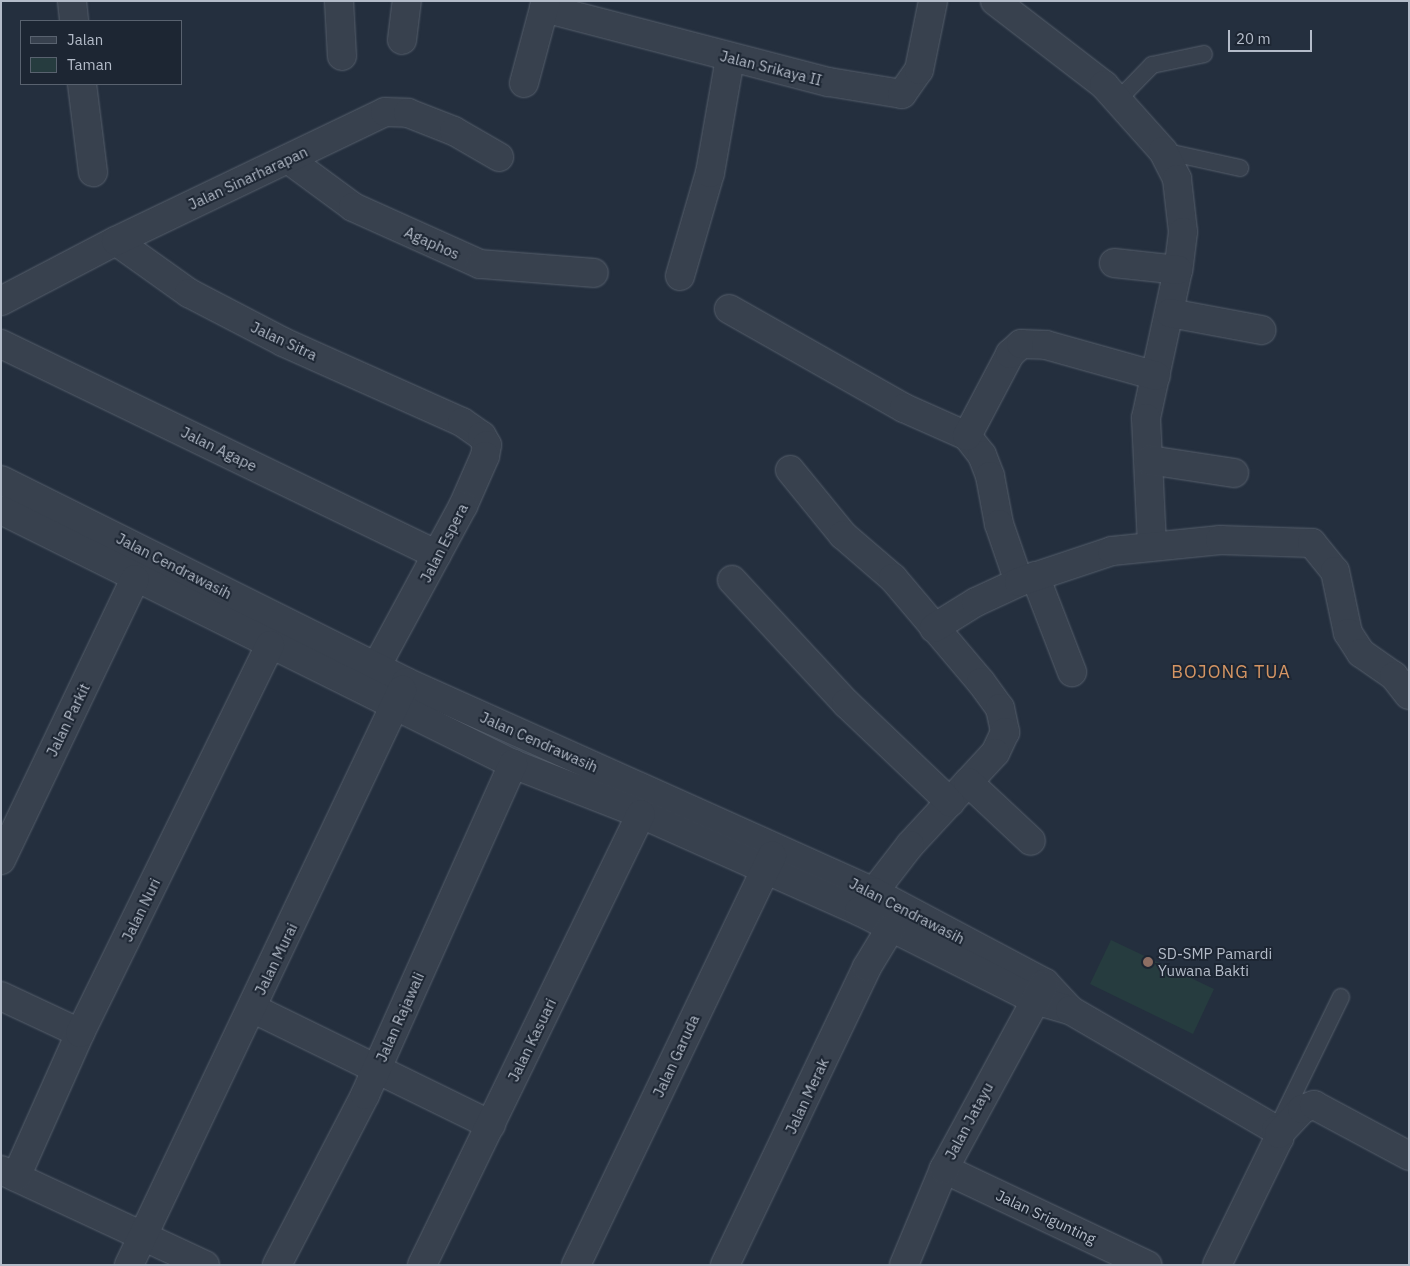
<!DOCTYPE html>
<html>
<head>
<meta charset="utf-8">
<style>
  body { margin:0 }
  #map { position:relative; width:1410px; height:1266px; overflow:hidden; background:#242f3e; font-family:"IBM Plex Sans",sans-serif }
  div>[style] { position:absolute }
  .green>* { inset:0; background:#263c3f }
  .roads { filter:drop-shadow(0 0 1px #565f6c) drop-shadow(0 0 1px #565f6c) }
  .lane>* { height:16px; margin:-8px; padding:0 8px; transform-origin:8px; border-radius:8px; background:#38414e }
  .street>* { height:28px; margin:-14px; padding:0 14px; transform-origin:14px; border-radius:14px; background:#38414e }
  .dots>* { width:14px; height:14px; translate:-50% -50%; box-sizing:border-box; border:2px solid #1d2633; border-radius:50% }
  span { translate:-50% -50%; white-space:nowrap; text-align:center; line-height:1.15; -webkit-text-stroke:4px #1d2633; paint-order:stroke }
  .street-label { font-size:15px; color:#b4bcc9 }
  .poi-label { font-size:15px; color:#b4bcc9 }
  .left { translate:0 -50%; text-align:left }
  .quarter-label { font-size:18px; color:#d59563; letter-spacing:1px }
  .frame { position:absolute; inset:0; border:2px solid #b4bcc9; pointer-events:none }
  .legend { position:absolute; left:20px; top:20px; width:162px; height:65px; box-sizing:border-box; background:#1d2633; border:1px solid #59626f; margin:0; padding:6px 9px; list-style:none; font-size:15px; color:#b4bcc9 }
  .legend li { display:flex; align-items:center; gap:10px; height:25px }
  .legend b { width:25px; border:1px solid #59626f }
  .scale { position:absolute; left:1228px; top:30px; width:84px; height:22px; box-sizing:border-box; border:2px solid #b4bcc9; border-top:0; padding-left:6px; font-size:15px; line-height:18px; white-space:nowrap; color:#b4bcc9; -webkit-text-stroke:4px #1d2633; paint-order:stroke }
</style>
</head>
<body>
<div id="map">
  <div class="green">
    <div style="clip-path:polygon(1111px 940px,1214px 989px,1193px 1034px,1090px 984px)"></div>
  </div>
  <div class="roads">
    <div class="lane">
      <div style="left:1118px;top:100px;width:49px;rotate:-45.8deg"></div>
      <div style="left:1152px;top:65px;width:53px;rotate:-11.9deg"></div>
      <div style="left:1163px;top:151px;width:79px;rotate:12.4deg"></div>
      <div style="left:1280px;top:1122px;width:139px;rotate:-64deg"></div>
    </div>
    <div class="street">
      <div style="left:72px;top:1px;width:20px;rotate:84deg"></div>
      <div style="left:339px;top:1px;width:55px;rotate:86.9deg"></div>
      <div style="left:995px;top:1px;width:138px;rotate:37.6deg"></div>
      <div style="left:1104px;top:85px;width:89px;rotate:48.2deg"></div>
      <div style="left:1163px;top:151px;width:31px;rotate:63deg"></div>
      <div style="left:1177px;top:179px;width:53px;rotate:83.5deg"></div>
      <div style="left:1183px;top:232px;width:38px;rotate:97deg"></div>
      <div style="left:1178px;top:270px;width:151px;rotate:102.2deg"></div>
      <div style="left:1146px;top:418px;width:126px;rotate:87.3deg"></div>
      <div style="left:544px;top:8px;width:294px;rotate:14.6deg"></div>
      <div style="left:829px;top:82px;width:74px;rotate:9.3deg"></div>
      <div style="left:902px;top:94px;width:29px;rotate:-55deg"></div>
      <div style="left:919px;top:70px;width:70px;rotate:-78.5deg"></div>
      <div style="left:402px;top:40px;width:39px;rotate:-83deg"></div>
      <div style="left:524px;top:83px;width:85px;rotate:-75deg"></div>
      <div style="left:82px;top:84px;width:89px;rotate:82.9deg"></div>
      <div style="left:288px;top:159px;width:81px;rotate:36.4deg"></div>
      <div style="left:353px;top:207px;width:139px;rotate:24.2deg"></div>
      <div style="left:480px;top:264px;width:114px;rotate:4.5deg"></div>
      <div style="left:116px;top:241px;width:90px;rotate:35.5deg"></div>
      <div style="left:189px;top:293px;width:106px;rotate:27.5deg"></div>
      <div style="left:283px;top:342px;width:196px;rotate:24.1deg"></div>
      <div style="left:462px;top:422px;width:24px;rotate:35deg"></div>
      <div style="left:482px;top:436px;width:10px;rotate:61deg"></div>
      <div style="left:487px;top:445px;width:11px;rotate:100deg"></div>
      <div style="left:485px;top:456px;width:55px;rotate:113.7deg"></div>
      <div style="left:463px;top:506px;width:183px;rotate:118.4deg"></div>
      <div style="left:1114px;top:263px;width:64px;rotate:6.2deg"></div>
      <div style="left:680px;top:276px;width:107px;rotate:-73.8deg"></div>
      <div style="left:710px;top:173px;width:117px;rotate:-80.1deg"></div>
      <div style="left:1px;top:301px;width:130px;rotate:-27.6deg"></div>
      <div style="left:116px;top:241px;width:298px;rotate:-25.6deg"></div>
      <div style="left:385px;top:112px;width:23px;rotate:2deg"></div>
      <div style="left:408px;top:113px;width:49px;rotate:21.4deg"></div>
      <div style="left:454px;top:131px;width:52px;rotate:30deg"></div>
      <div style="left:729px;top:309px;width:201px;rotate:29.5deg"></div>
      <div style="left:904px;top:408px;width:69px;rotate:24deg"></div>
      <div style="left:967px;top:436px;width:24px;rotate:52deg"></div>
      <div style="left:982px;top:455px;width:22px;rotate:69deg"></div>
      <div style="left:990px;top:476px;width:49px;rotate:79.4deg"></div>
      <div style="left:999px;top:524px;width:61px;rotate:71deg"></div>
      <div style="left:1170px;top:313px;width:93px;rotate:10.6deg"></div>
      <div style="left:1px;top:344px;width:484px;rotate:25.8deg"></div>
      <div style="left:967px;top:436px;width:93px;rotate:-62.3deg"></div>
      <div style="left:1010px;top:354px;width:15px;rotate:-42deg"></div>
      <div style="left:1021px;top:344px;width:25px;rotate:2deg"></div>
      <div style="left:1046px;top:345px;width:114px;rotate:15.7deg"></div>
      <div style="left:1149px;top:460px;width:86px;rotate:8.7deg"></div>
      <div style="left:790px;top:470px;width:84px;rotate:50.8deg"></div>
      <div style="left:843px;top:535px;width:66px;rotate:40.7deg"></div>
      <div style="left:893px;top:578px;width:136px;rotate:49.8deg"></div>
      <div style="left:981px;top:682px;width:32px;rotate:54deg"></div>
      <div style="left:1000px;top:708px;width:25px;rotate:78deg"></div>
      <div style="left:1005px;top:732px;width:23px;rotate:115deg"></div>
      <div style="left:995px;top:753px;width:125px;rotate:132.7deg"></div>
      <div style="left:910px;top:845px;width:78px;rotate:127.7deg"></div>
      <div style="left:1px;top:480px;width:453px;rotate:26.5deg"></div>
      <div style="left:406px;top:682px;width:513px;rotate:24.17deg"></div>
      <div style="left:874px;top:892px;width:194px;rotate:28deg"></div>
      <div style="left:1045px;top:983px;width:37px;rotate:47deg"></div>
      <div style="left:1px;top:510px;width:572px;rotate:26.39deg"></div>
      <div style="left:513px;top:764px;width:137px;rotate:21.3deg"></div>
      <div style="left:641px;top:814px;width:239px;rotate:24deg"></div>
      <div style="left:859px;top:911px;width:197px;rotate:26.8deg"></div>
      <div style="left:1035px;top:1000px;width:36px;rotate:16deg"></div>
      <div style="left:1070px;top:1010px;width:238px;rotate:30.2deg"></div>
      <div style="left:1276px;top:1130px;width:9px;rotate:69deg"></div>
      <div style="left:1279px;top:1138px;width:141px;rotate:116deg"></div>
      <div style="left:1035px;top:576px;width:103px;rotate:68.9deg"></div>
      <div style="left:732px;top:580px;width:168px;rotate:47.2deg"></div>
      <div style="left:846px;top:703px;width:144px;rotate:43.6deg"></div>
      <div style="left:934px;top:628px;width:49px;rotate:-31.8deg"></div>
      <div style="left:976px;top:602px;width:47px;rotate:-24.9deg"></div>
      <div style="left:1019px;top:582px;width:98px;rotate:-18.4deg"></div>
      <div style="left:1112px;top:551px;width:109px;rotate:-5.8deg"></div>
      <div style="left:1220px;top:540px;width:92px;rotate:1.9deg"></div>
      <div style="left:1312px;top:543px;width:36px;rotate:51deg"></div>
      <div style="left:1335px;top:571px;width:63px;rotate:78.2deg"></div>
      <div style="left:1348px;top:633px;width:24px;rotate:57deg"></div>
      <div style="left:1361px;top:653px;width:40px;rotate:34.9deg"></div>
      <div style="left:1394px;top:676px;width:24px;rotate:52deg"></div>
      <div style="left:968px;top:782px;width:86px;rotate:43.1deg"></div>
      <div style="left:1px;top:860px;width:311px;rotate:-64.5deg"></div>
      <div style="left:1px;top:996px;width:87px;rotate:25.1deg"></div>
      <div style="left:252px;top:1008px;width:266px;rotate:26.1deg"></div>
      <div style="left:1279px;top:1134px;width:34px;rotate:-47deg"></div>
      <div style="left:1302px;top:1109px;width:13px;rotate:-18deg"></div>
      <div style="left:1314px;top:1105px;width:108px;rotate:28.2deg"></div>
      <div style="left:944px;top:1169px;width:225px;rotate:25.3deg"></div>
      <div style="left:1px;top:1170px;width:225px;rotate:25deg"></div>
      <div style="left:16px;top:1177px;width:158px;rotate:-66deg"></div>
      <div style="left:80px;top:1033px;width:432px;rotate:-63.9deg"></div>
      <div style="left:129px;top:1265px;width:637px;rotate:-64.6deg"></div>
      <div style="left:277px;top:1265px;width:191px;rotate:-62.6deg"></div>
      <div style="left:365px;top:1095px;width:363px;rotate:-65.9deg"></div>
      <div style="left:422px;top:1265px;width:501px;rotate:-64.1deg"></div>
      <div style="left:576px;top:1265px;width:454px;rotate:-64.4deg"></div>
      <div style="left:725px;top:1265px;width:330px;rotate:-64.5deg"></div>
      <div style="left:867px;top:967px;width:44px;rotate:-58.8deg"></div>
      <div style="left:904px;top:1265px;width:104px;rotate:-67.4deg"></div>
      <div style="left:944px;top:1169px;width:209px;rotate:-61.5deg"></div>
    </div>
  </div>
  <div class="dots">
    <div style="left:1148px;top:962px;background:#8d6e63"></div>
  </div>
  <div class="street-label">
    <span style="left:771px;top:68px;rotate:14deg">Jalan Srikaya II</span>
    <span style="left:248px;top:178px;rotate:-25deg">Jalan Sinarharapan</span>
    <span style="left:432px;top:243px;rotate:24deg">Agaphos</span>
    <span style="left:284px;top:341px;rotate:25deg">Jalan Sitra</span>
    <span style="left:219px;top:449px;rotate:26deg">Jalan Agape</span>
    <span style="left:444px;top:543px;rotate:-63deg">Jalan Espera</span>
    <span style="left:174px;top:566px;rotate:27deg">Jalan Cendrawasih</span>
    <span style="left:68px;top:720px;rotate:-64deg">Jalan Parkit</span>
    <span style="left:539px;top:742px;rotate:24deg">Jalan Cendrawasih</span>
    <span style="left:141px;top:910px;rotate:-64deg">Jalan Nuri</span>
    <span style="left:907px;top:911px;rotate:27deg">Jalan Cendrawasih</span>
    <span style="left:276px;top:959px;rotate:-64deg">Jalan Murai</span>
    <span style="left:400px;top:1017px;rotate:-66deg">Jalan Rajawali</span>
    <span style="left:532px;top:1040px;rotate:-64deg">Jalan Kasuari</span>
    <span style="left:676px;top:1056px;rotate:-65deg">Jalan Garuda</span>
    <span style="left:807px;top:1096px;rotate:-65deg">Jalan Merak</span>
    <span style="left:969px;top:1121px;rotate:-62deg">Jalan Jatayu</span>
    <span style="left:1046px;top:1217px;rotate:25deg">Jalan Srigunting</span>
  </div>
  <div class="poi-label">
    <span class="left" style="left:1158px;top:962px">SD-SMP Pamardi<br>Yuwana Bakti</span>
  </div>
  <div class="quarter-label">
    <span style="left:1231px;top:672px">BOJONG TUA</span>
  </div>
  <div class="frame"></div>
  <ul class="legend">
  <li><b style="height:6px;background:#38414e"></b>Jalan</li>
  <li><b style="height:14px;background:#263c3f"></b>Taman</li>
  </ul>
  <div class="scale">20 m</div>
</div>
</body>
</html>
